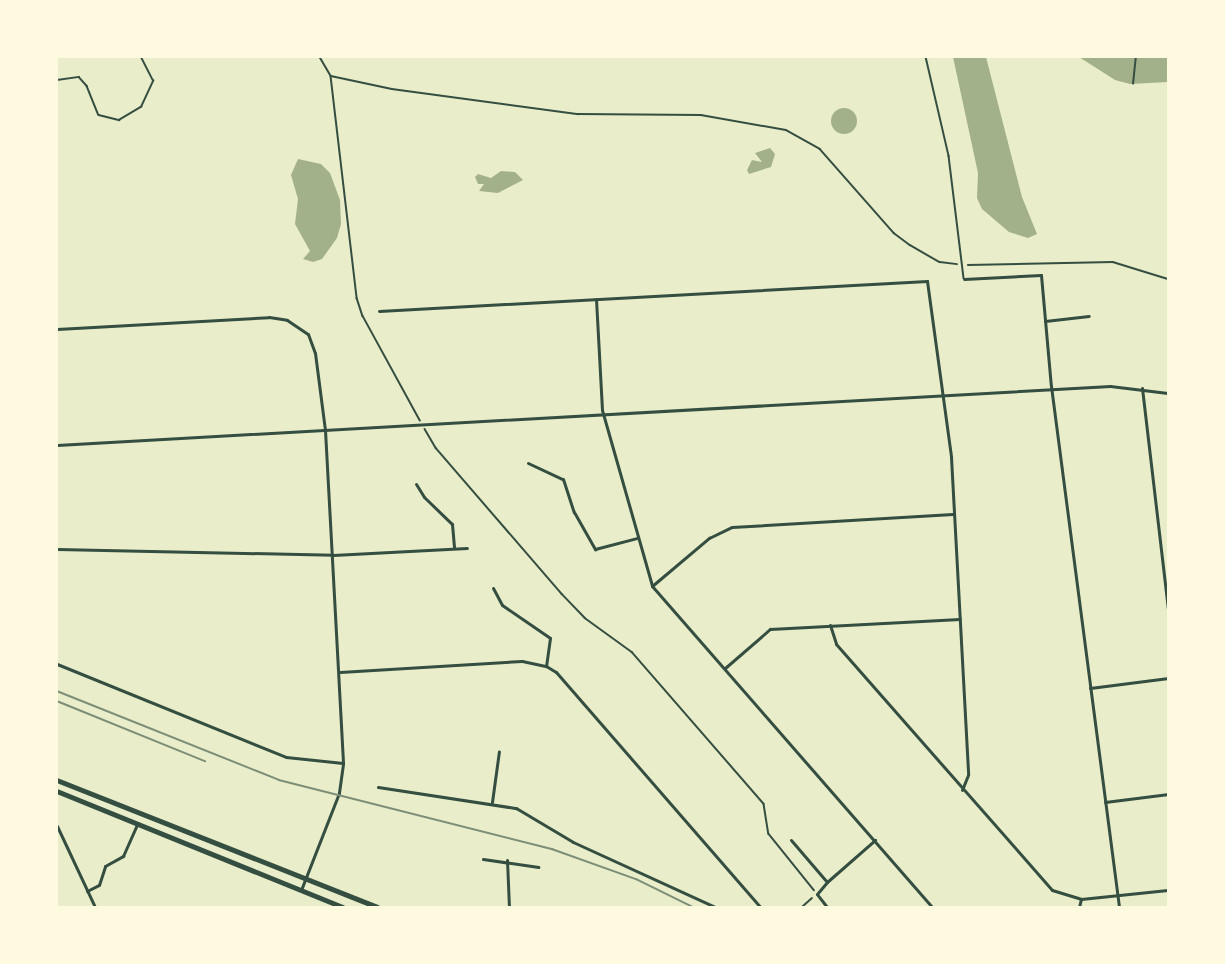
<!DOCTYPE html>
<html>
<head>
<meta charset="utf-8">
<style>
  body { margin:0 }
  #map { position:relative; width:1225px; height:964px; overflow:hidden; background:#e9edc9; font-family:Literata,serif }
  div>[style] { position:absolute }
  .water>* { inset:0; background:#a3b18a }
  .round { border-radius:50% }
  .path>* { height:1.5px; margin:-0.75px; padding:0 0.75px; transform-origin:0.75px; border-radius:0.75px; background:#344e41 }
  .service>* { height:1.5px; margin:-0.75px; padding:0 0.75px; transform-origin:0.75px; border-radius:0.75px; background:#344e41 }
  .minor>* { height:3px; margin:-1.5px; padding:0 1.5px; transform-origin:1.5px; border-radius:1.5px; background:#344e41 }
  .secondary>* { height:4.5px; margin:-2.25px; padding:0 2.25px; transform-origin:2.25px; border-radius:2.25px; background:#344e41 }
  .tram>* { height:1.5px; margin:-0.75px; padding:0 0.75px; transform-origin:0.75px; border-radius:0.75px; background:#7c8e77 }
  span { translate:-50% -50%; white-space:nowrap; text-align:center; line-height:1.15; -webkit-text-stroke:5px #fefae0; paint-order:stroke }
  .frame { position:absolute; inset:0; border:58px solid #fefae0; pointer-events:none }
</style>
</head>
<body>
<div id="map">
  <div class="water">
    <div style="clip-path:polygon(953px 57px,986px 57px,1022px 197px,1037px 234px,1028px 238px,1009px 232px,982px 209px,977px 198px,978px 173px)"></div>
    <div style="clip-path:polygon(1079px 57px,1168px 57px,1168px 82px,1130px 84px,1115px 80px)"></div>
    <div class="round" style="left:831px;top:108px;width:26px;height:26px"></div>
    <div style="clip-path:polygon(770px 148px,775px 154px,771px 167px,749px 174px,747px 170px,752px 160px,762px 162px,755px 153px)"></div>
    <div style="clip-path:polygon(298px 159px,321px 164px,330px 173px,340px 200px,341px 224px,337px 238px,322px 259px,313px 262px,303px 259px,310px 251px,295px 224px,298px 199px,291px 175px)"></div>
    <div style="clip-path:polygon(501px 171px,515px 172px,523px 180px,498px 193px,479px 191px,484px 184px,478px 184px,475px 177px,478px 174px,491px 178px)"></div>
  </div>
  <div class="path">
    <div style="left:320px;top:57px;width:22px;rotate:60deg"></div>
    <div style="left:331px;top:76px;width:62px;rotate:12deg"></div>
    <div style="left:392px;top:89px;width:188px;rotate:7.7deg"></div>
    <div style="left:578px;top:114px;width:123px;rotate:0.5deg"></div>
    <div style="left:701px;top:115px;width:86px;rotate:10deg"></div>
    <div style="left:786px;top:130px;width:39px;rotate:29deg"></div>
    <div style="left:820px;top:149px;width:112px;rotate:48.6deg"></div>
    <div style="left:894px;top:233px;width:20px;rotate:37deg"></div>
    <div style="left:910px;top:245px;width:34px;rotate:30deg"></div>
    <div style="left:940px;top:262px;width:17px;rotate:7deg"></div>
    <div style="left:331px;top:76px;width:224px;rotate:83.3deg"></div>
    <div style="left:357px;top:298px;width:19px;rotate:72deg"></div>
    <div style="left:363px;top:316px;width:119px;rotate:61.3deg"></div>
    <div style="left:57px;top:80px;width:22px;rotate:-8deg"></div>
    <div style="left:79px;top:77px;width:12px;rotate:48deg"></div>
    <div style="left:87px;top:86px;width:31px;rotate:68deg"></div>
    <div style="left:99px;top:115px;width:21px;rotate:14deg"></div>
    <div style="left:119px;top:120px;width:26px;rotate:-31deg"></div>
    <div style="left:141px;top:107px;width:29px;rotate:-65deg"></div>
    <div style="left:153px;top:81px;width:27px;rotate:-117deg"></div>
    <div style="left:1133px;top:84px;width:27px;rotate:-84deg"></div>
    <div style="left:968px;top:265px;width:145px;rotate:-1.2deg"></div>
    <div style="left:1113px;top:262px;width:58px;rotate:17.2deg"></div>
    <div style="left:425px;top:429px;width:22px;rotate:60deg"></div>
    <div style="left:436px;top:448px;width:193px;rotate:49.2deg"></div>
    <div style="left:562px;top:594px;width:33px;rotate:46deg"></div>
    <div style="left:585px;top:618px;width:58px;rotate:35.9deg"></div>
    <div style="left:632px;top:652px;width:201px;rotate:49deg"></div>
    <div style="left:764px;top:804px;width:30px;rotate:81deg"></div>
    <div style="left:769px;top:834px;width:72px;rotate:51.2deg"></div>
    <div style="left:802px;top:907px;width:13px;rotate:-42deg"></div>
  </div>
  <div class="service">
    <div style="left:926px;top:57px;width:102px;rotate:76.9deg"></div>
    <div style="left:949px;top:156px;width:123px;rotate:83deg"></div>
  </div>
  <div class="minor">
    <div style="left:964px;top:279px;width:77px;rotate:-3deg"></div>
    <div style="left:1041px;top:275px;width:111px;rotate:84.9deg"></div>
    <div style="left:1051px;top:386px;width:525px;rotate:82.56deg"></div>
    <div style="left:596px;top:299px;width:111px;rotate:86.9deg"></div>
    <div style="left:602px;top:410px;width:183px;rotate:74.1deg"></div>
    <div style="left:652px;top:586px;width:426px;rotate:48.9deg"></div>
    <div style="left:379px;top:311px;width:549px;rotate:-3.13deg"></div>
    <div style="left:927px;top:281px;width:178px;rotate:82.2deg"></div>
    <div style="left:951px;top:457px;width:318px;rotate:86.9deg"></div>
    <div style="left:968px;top:775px;width:16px;rotate:112deg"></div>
    <div style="left:1045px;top:321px;width:44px;rotate:-6.5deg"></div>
    <div style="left:57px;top:329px;width:212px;rotate:-3.2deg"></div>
    <div style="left:269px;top:317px;width:18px;rotate:9deg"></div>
    <div style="left:287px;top:320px;width:25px;rotate:34deg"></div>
    <div style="left:308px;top:334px;width:20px;rotate:70deg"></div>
    <div style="left:315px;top:353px;width:78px;rotate:82.6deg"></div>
    <div style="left:325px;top:430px;width:334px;rotate:86.9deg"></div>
    <div style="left:343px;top:764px;width:29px;rotate:98deg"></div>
    <div style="left:339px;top:793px;width:104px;rotate:111.4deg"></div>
    <div style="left:1142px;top:388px;width:222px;rotate:83.3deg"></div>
    <div style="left:57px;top:445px;width:1055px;rotate:-3.21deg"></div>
    <div style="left:1110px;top:386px;width:58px;rotate:6.9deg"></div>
    <div style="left:528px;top:463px;width:38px;rotate:25deg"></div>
    <div style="left:563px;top:479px;width:35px;rotate:72deg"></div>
    <div style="left:574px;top:512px;width:43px;rotate:60.4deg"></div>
    <div style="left:595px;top:549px;width:43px;rotate:-14.7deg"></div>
    <div style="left:416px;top:484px;width:15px;rotate:58deg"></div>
    <div style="left:424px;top:497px;width:39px;rotate:44deg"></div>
    <div style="left:452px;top:524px;width:24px;rotate:85deg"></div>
    <div style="left:57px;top:549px;width:276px;rotate:1.2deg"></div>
    <div style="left:333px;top:555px;width:134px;rotate:-3deg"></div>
    <div style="left:652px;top:586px;width:75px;rotate:-40.1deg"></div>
    <div style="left:709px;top:538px;width:25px;rotate:-26deg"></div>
    <div style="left:732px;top:527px;width:221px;rotate:-3.4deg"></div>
    <div style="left:493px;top:588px;width:19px;rotate:62deg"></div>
    <div style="left:502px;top:605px;width:58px;rotate:34.5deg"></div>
    <div style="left:550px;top:638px;width:28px;rotate:98deg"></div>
    <div style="left:830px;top:625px;width:20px;rotate:72deg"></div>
    <div style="left:836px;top:644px;width:327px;rotate:48.7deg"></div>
    <div style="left:1052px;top:890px;width:30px;rotate:17deg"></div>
    <div style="left:1081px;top:899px;width:87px;rotate:-5.9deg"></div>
    <div style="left:57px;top:664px;width:247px;rotate:22.1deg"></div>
    <div style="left:286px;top:757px;width:57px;rotate:6deg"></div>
    <div style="left:725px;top:668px;width:60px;rotate:-40.9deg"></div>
    <div style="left:770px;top:629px;width:190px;rotate:-3deg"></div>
    <div style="left:340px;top:672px;width:182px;rotate:-3.5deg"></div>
    <div style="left:522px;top:661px;width:25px;rotate:12deg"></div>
    <div style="left:546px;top:666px;width:12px;rotate:31deg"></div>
    <div style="left:556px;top:672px;width:311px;rotate:49deg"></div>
    <div style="left:1090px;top:688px;width:79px;rotate:-7.3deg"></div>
    <div style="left:378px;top:787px;width:140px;rotate:8.7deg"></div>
    <div style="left:516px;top:808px;width:66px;rotate:30.8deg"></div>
    <div style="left:573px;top:842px;width:156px;rotate:24.6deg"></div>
    <div style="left:492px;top:802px;width:51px;rotate:-82.2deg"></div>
    <div style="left:1105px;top:802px;width:64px;rotate:-7.2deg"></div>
    <div style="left:57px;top:826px;width:89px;rotate:64.9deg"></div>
    <div style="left:791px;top:840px;width:55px;rotate:49.4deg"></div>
    <div style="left:827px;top:882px;width:64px;rotate:-41.2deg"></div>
    <div style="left:483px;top:859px;width:56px;rotate:8.3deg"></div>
    <div style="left:507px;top:860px;width:47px;rotate:87.6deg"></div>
    <div style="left:87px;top:891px;width:13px;rotate:-27deg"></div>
    <div style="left:99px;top:885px;width:20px;rotate:-72deg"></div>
    <div style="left:105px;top:866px;width:21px;rotate:-29deg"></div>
    <div style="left:123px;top:856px;width:36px;rotate:-66deg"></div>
    <div style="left:827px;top:907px;width:16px;rotate:-128deg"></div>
    <div style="left:817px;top:894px;width:16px;rotate:-50deg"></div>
    <div style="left:1079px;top:907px;width:8px;rotate:-76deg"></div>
  </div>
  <div class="secondary">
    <div style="left:57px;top:780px;width:344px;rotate:21.6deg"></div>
    <div style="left:57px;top:791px;width:308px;rotate:22.1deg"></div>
  </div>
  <div class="tram">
    <div style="left:57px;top:691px;width:239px;rotate:21.8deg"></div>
    <div style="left:279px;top:780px;width:282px;rotate:14.2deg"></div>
    <div style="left:552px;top:849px;width:89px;rotate:19.7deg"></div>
    <div style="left:636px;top:879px;width:64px;rotate:26.2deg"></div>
    <div style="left:57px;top:701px;width:160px;rotate:22.1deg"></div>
  </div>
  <div class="frame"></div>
</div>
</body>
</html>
